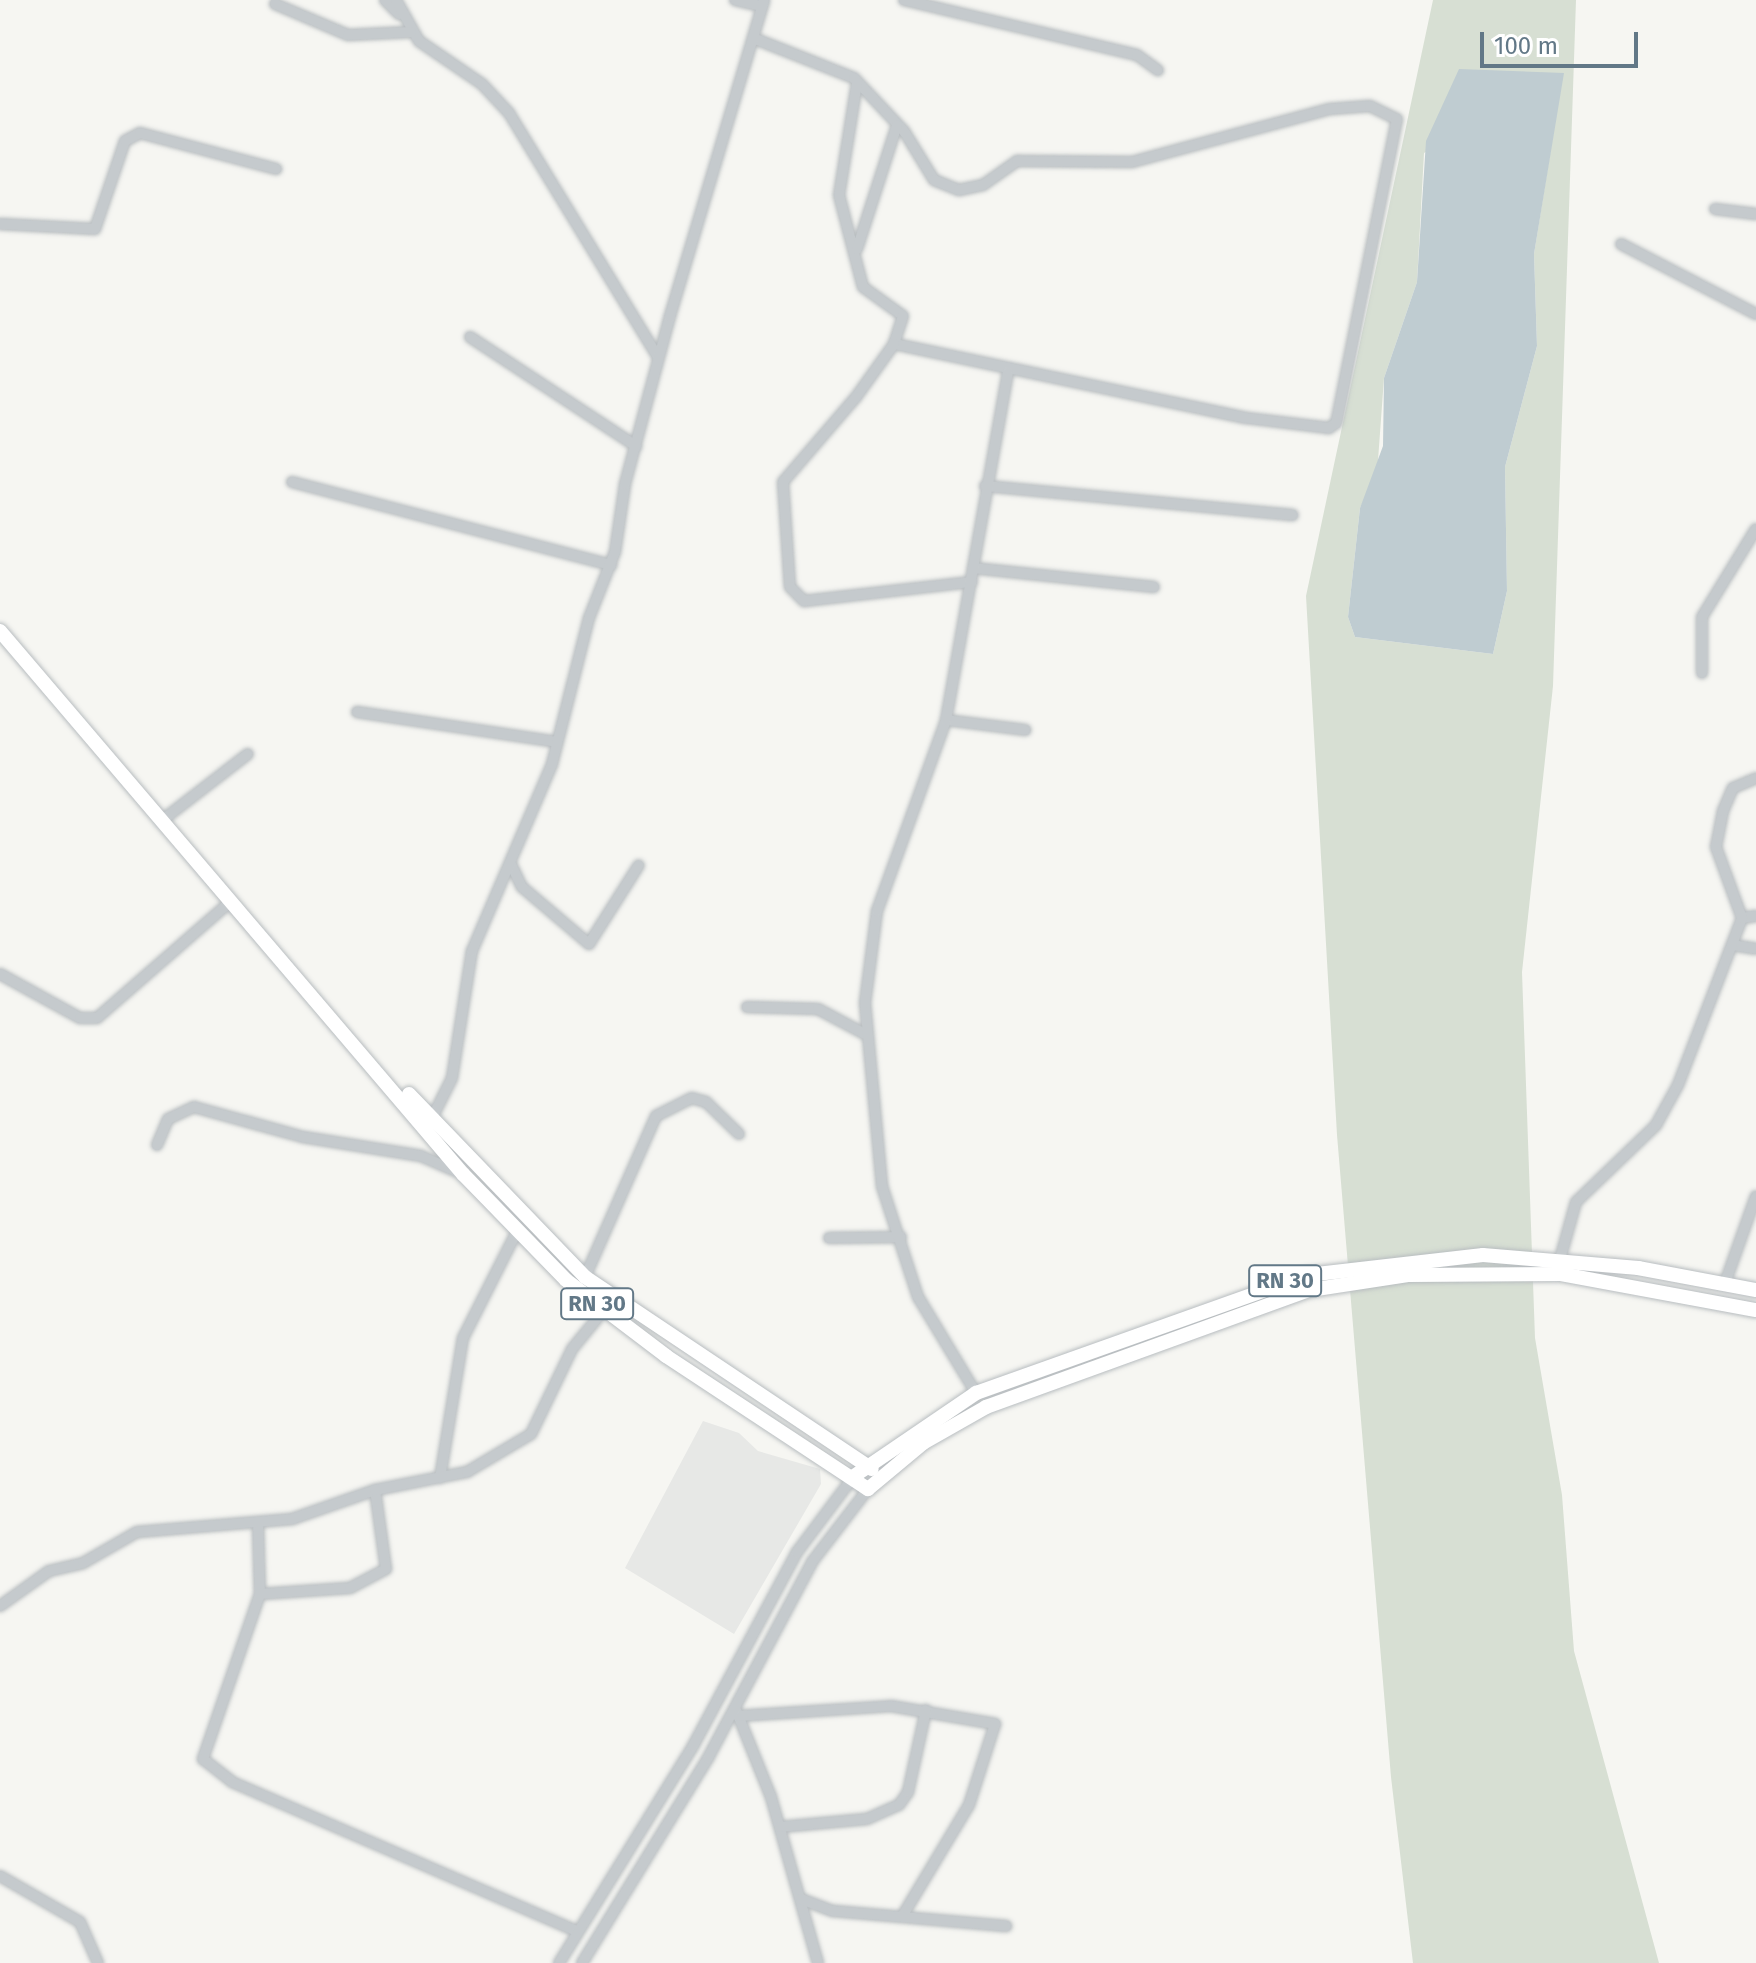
<!DOCTYPE html>
<html>
<head>
<meta charset="utf-8">
<style>
  body { margin:0 }
  #map { position:relative; width:1756px; height:1963px; overflow:hidden; background:#f6f6f2; font-family:"Fira Sans",sans-serif }
  div>[style] { position:absolute }
  .built>* { inset:0; background:#e7e8e6 }
  .green>* { inset:0; background:#d7dfd3 }
  .water>* { inset:0; background:#bfccd1 }
  .roads { filter:drop-shadow(0 0 2px #b8bdc0) drop-shadow(0 0 2px #b8bdc0) }
  .minor>* { height:10px; margin:-5px; padding:0 5px; transform-origin:5px; border-radius:5px; background:#c5cacd }
  .major>* { height:14px; margin:-7px; padding:0 7px; transform-origin:7px; border-radius:7px; background:#fff }
  span { translate:-50% -50%; white-space:nowrap; text-align:center; line-height:1.15; -webkit-text-stroke:8px #fff; paint-order:stroke }
  .shield-label span { padding:2px 6px; background:#fff; border:2px solid; border-radius:6px; -webkit-text-stroke-width:0 }
  .shield-label { font-size:22px; color:#627887; font-weight:700 }
  .scale { position:absolute; left:1480px; top:32px; width:158px; height:36px; box-sizing:border-box; border:4px solid #627887; border-top:0; padding-left:10px; font-size:24px; line-height:28px; white-space:nowrap; color:#627887; -webkit-text-stroke:6px #fff; paint-order:stroke }
</style>
</head>
<body>
<div id="map">
  <div class="built">
    <div style="clip-path:polygon(703px 1421px,739px 1433px,758px 1451px,820px 1469px,821px 1484px,734px 1634px,625px 1568px)"></div>
  </div>
  <div class="green">
    <div style="clip-path:polygon(evenodd,1433px 0,1576px 0,1553px 686px,1522px 972px,1535px 1338px,1562px 1495px,1574px 1651px,1659px 1963px,1413px 1963px,1391px 1777px,1337px 1135px,1306px 596px,1433px 0,1563px 73px,1534px 254px,1537px 346px,1505px 467px,1507px 591px,1493px 654px,1355px 637px,1348px 617px,1360px 508px,1377px 474px,1384px 378px,1417px 282px,1424px 153px,1563px 73px)"></div>
  </div>
  <div class="water">
    <div style="clip-path:polygon(1459px 69px,1564px 73px,1534px 254px,1537px 346px,1505px 467px,1507px 591px,1493px 654px,1355px 637px,1348px 617px,1360px 508px,1383px 446px,1384px 378px,1417px 282px,1426px 141px)"></div>
  </div>
  <div class="roads">
    <div class="minor">
      <div style="left:385px;top:0;width:20px;rotate:45deg"></div>
      <div style="left:396px;top:0;width:47px;rotate:60.7deg"></div>
      <div style="left:419px;top:41px;width:76px;rotate:34.3deg"></div>
      <div style="left:482px;top:84px;width:40px;rotate:47deg"></div>
      <div style="left:509px;top:113px;width:286px;rotate:58.6deg"></div>
      <div style="left:735px;top:0;width:28px;rotate:13deg"></div>
      <div style="left:904px;top:0;width:239px;rotate:13.3deg"></div>
      <div style="left:1137px;top:55px;width:26px;rotate:36deg"></div>
      <div style="left:275px;top:4px;width:79px;rotate:23deg"></div>
      <div style="left:348px;top:35px;width:63px;rotate:-2.7deg"></div>
      <div style="left:753px;top:38px;width:109px;rotate:21.6deg"></div>
      <div style="left:854px;top:78px;width:73px;rotate:46.7deg"></div>
      <div style="left:904px;top:131px;width:57px;rotate:58.5deg"></div>
      <div style="left:934px;top:180px;width:27px;rotate:22deg"></div>
      <div style="left:959px;top:190px;width:25px;rotate:-12deg"></div>
      <div style="left:983px;top:185px;width:42px;rotate:-35.2deg"></div>
      <div style="left:1017px;top:161px;width:115px;rotate:0.5deg"></div>
      <div style="left:1132px;top:162px;width:205px;rotate:-15deg"></div>
      <div style="left:1330px;top:109px;width:40px;rotate:-4.3deg"></div>
      <div style="left:1370px;top:106px;width:30px;rotate:26deg"></div>
      <div style="left:1397px;top:119px;width:310px;rotate:101.3deg"></div>
      <div style="left:1336px;top:423px;width:9px;rotate:144deg"></div>
      <div style="left:1329px;top:428px;width:84px;rotate:-173.1deg"></div>
      <div style="left:1246px;top:418px;width:360px;rotate:-168.1deg"></div>
      <div style="left:857px;top:83px;width:113px;rotate:99.1deg"></div>
      <div style="left:839px;top:195px;width:95px;rotate:75.4deg"></div>
      <div style="left:863px;top:287px;width:49px;rotate:35.9deg"></div>
      <div style="left:903px;top:316px;width:29px;rotate:108deg"></div>
      <div style="left:894px;top:344px;width:65px;rotate:125.6deg"></div>
      <div style="left:856px;top:397px;width:112px;rotate:130.7deg"></div>
      <div style="left:783px;top:482px;width:105px;rotate:86.2deg"></div>
      <div style="left:790px;top:587px;width:20px;rotate:45deg"></div>
      <div style="left:804px;top:601px;width:169px;rotate:-6.5deg"></div>
      <div style="left:1715px;top:209px;width:41px;rotate:7deg"></div>
      <div style="left:0;top:224px;width:95px;rotate:3deg"></div>
      <div style="left:95px;top:229px;width:93px;rotate:-71.2deg"></div>
      <div style="left:125px;top:141px;width:17px;rotate:-28deg"></div>
      <div style="left:140px;top:133px;width:141px;rotate:14.8deg"></div>
      <div style="left:1621px;top:244px;width:152px;rotate:27.4deg"></div>
      <div style="left:857px;top:249px;width:130px;rotate:-72.1deg"></div>
      <div style="left:470px;top:337px;width:199px;rotate:33.3deg"></div>
      <div style="left:292px;top:482px;width:330px;rotate:14.6deg"></div>
      <div style="left:985px;top:486px;width:309px;rotate:5.4deg"></div>
      <div style="left:973px;top:568px;width:182px;rotate:6deg"></div>
      <div style="left:1702px;top:673px;width:56px;rotate:-90deg"></div>
      <div style="left:1702px;top:617px;width:103px;rotate:-58.5deg"></div>
      <div style="left:357px;top:712px;width:202px;rotate:8.5deg"></div>
      <div style="left:946px;top:720px;width:80px;rotate:7.2deg"></div>
      <div style="left:160px;top:822px;width:111px;rotate:-37.7deg"></div>
      <div style="left:512px;top:866px;width:23px;rotate:65deg"></div>
      <div style="left:522px;top:887px;width:88px;rotate:40.4deg"></div>
      <div style="left:589px;top:944px;width:93px;rotate:-57.7deg"></div>
      <div style="left:1742px;top:918px;width:14px;rotate:-8deg"></div>
      <div style="left:1732px;top:945px;width:24px;rotate:9deg"></div>
      <div style="left:0;top:974px;width:91px;rotate:28.8deg"></div>
      <div style="left:80px;top:1018px;width:17px"></div>
      <div style="left:97px;top:1018px;width:175px;rotate:-41.1deg"></div>
      <div style="left:747px;top:1007px;width:71px;rotate:1.6deg"></div>
      <div style="left:818px;top:1009px;width:55px;rotate:28deg"></div>
      <div style="left:433px;top:1116px;width:42px;rotate:-63.4deg"></div>
      <div style="left:452px;top:1078px;width:129px;rotate:-81.1deg"></div>
      <div style="left:472px;top:951px;width:203px;rotate:-66.8deg"></div>
      <div style="left:552px;top:764px;width:151px;rotate:-75.8deg"></div>
      <div style="left:589px;top:618px;width:71px;rotate:-68.5deg"></div>
      <div style="left:615px;top:552px;width:69px;rotate:-81.6deg"></div>
      <div style="left:625px;top:484px;width:174px;rotate:-75deg"></div>
      <div style="left:670px;top:316px;width:330px;rotate:-73.4deg"></div>
      <div style="left:157px;top:1145px;width:28px;rotate:-67deg"></div>
      <div style="left:168px;top:1119px;width:29px;rotate:-25deg"></div>
      <div style="left:194px;top:1107px;width:113px;rotate:15.4deg"></div>
      <div style="left:303px;top:1137px;width:120px;rotate:9.1deg"></div>
      <div style="left:421px;top:1156px;width:43px;rotate:23.6deg"></div>
      <div style="left:829px;top:1238px;width:72px;rotate:-0.8deg"></div>
      <div style="left:1560px;top:1259px;width:59px;rotate:-74.3deg"></div>
      <div style="left:1576px;top:1202px;width:111px;rotate:-43.9deg"></div>
      <div style="left:1656px;top:1125px;width:46px;rotate:-61.2deg"></div>
      <div style="left:1678px;top:1085px;width:179px;rotate:-69deg"></div>
      <div style="left:1742px;top:918px;width:76px;rotate:-110.1deg"></div>
      <div style="left:1716px;top:847px;width:37px;rotate:-79deg"></div>
      <div style="left:1723px;top:811px;width:25px;rotate:-67deg"></div>
      <div style="left:1733px;top:788px;width:25px;rotate:-23deg"></div>
      <div style="left:585px;top:1277px;width:176px;rotate:-66.2deg"></div>
      <div style="left:656px;top:1116px;width:40px;rotate:-26.6deg"></div>
      <div style="left:692px;top:1098px;width:15px;rotate:16deg"></div>
      <div style="left:706px;top:1102px;width:46px;rotate:44.1deg"></div>
      <div style="left:1725px;top:1283px;width:92px;rotate:-70.4deg"></div>
      <div style="left:976px;top:1393px;width:112px;rotate:-121.1deg"></div>
      <div style="left:918px;top:1297px;width:117px;rotate:-108deg"></div>
      <div style="left:882px;top:1186px;width:184px;rotate:-95.3deg"></div>
      <div style="left:865px;top:1003px;width:93px;rotate:-82.6deg"></div>
      <div style="left:877px;top:911px;width:203px;rotate:-70.1deg"></div>
      <div style="left:946px;top:720px;width:353px;rotate:-79.9deg"></div>
      <div style="left:440px;top:1478px;width:142px;rotate:-80.7deg"></div>
      <div style="left:463px;top:1338px;width:120px;rotate:-63.2deg"></div>
      <div style="left:258px;top:1524px;width:70px;rotate:88.4deg"></div>
      <div style="left:260px;top:1594px;width:175px;rotate:109.1deg"></div>
      <div style="left:203px;top:1759px;width:37px;rotate:38deg"></div>
      <div style="left:232px;top:1782px;width:375px;rotate:23.4deg"></div>
      <div style="left:260px;top:1594px;width:90px;rotate:-3.8deg"></div>
      <div style="left:350px;top:1588px;width:41px;rotate:-27.8deg"></div>
      <div style="left:386px;top:1569px;width:80px;rotate:-97.9deg"></div>
      <div style="left:0;top:1606px;width:60px;rotate:-35.5deg"></div>
      <div style="left:49px;top:1571px;width:35px;rotate:-13deg"></div>
      <div style="left:83px;top:1563px;width:62px;rotate:-29.9deg"></div>
      <div style="left:137px;top:1532px;width:156px;rotate:-4.8deg"></div>
      <div style="left:292px;top:1519px;width:88px;rotate:-19.3deg"></div>
      <div style="left:375px;top:1490px;width:94px;rotate:-11.1deg"></div>
      <div style="left:467px;top:1472px;width:74px;rotate:-30.7deg"></div>
      <div style="left:531px;top:1434px;width:94px;rotate:-64.2deg"></div>
      <div style="left:572px;top:1349px;width:50px;rotate:-50.6deg"></div>
      <div style="left:736px;top:1710px;width:94px;rotate:68.1deg"></div>
      <div style="left:771px;top:1797px;width:173px;rotate:74.2deg"></div>
      <div style="left:738px;top:1716px;width:153px;rotate:-3.7deg"></div>
      <div style="left:891px;top:1706px;width:106px;rotate:9.8deg"></div>
      <div style="left:995px;top:1724px;width:85px;rotate:107.8deg"></div>
      <div style="left:969px;top:1805px;width:128px;rotate:121deg"></div>
      <div style="left:780px;top:1827px;width:87px;rotate:-5.3deg"></div>
      <div style="left:867px;top:1819px;width:35px;rotate:-24deg"></div>
      <div style="left:899px;top:1805px;width:16px;rotate:-55deg"></div>
      <div style="left:908px;top:1792px;width:84px;rotate:-77.6deg"></div>
      <div style="left:0;top:1876px;width:92px;rotate:29.9deg"></div>
      <div style="left:80px;top:1922px;width:45px;rotate:66.3deg"></div>
      <div style="left:801px;top:1899px;width:34px;rotate:21deg"></div>
      <div style="left:833px;top:1911px;width:174px;rotate:5deg"></div>
      <div style="left:559px;top:1963px;width:255px;rotate:-58.3deg"></div>
      <div style="left:693px;top:1746px;width:220px;rotate:-61.8deg"></div>
      <div style="left:797px;top:1552px;width:95px;rotate:-53.1deg"></div>
      <div style="left:582px;top:1963px;width:241px;rotate:-58.4deg"></div>
      <div style="left:708px;top:1758px;width:222px;rotate:-62deg"></div>
      <div style="left:812px;top:1562px;width:92px;rotate:-52.5deg"></div>
    </div>
    <div class="major">
      <div style="left:0;top:631px;width:714px;rotate:49.55deg"></div>
      <div style="left:463px;top:1174px;width:148px;rotate:45.8deg"></div>
      <div style="left:566px;top:1280px;width:126px;rotate:37.2deg"></div>
      <div style="left:666px;top:1356px;width:242px;rotate:33.4deg"></div>
      <div style="left:868px;top:1489px;width:72px;rotate:-39.9deg"></div>
      <div style="left:923px;top:1443px;width:73px;rotate:-29.7deg"></div>
      <div style="left:986px;top:1407px;width:344px;rotate:-19.9deg"></div>
      <div style="left:1310px;top:1290px;width:99px;rotate:-8.7deg"></div>
      <div style="left:1408px;top:1275px;width:153px;rotate:-0.4deg"></div>
      <div style="left:1561px;top:1274px;width:198px;rotate:10.5deg"></div>
      <div style="left:409px;top:1094px;width:254px;rotate:46.1deg"></div>
      <div style="left:585px;top:1277px;width:345px;rotate:33.8deg"></div>
      <div style="left:854px;top:1476px;width:148px;rotate:-34.2deg"></div>
      <div style="left:976px;top:1393px;width:352px;rotate:-19.6deg"></div>
      <div style="left:1308px;top:1275px;width:176px;rotate:-6.5deg"></div>
      <div style="left:1483px;top:1255px;width:156px;rotate:4.8deg"></div>
      <div style="left:1638px;top:1268px;width:120px;rotate:10.6deg"></div>
    </div>
  </div>
  <div class="shield-label">
    <span style="left:1285px;top:1281px">RN 30</span>
    <span style="left:597px;top:1304px">RN 30</span>
  </div>
  <div class="scale">100 m</div>
</div>
</body>
</html>
